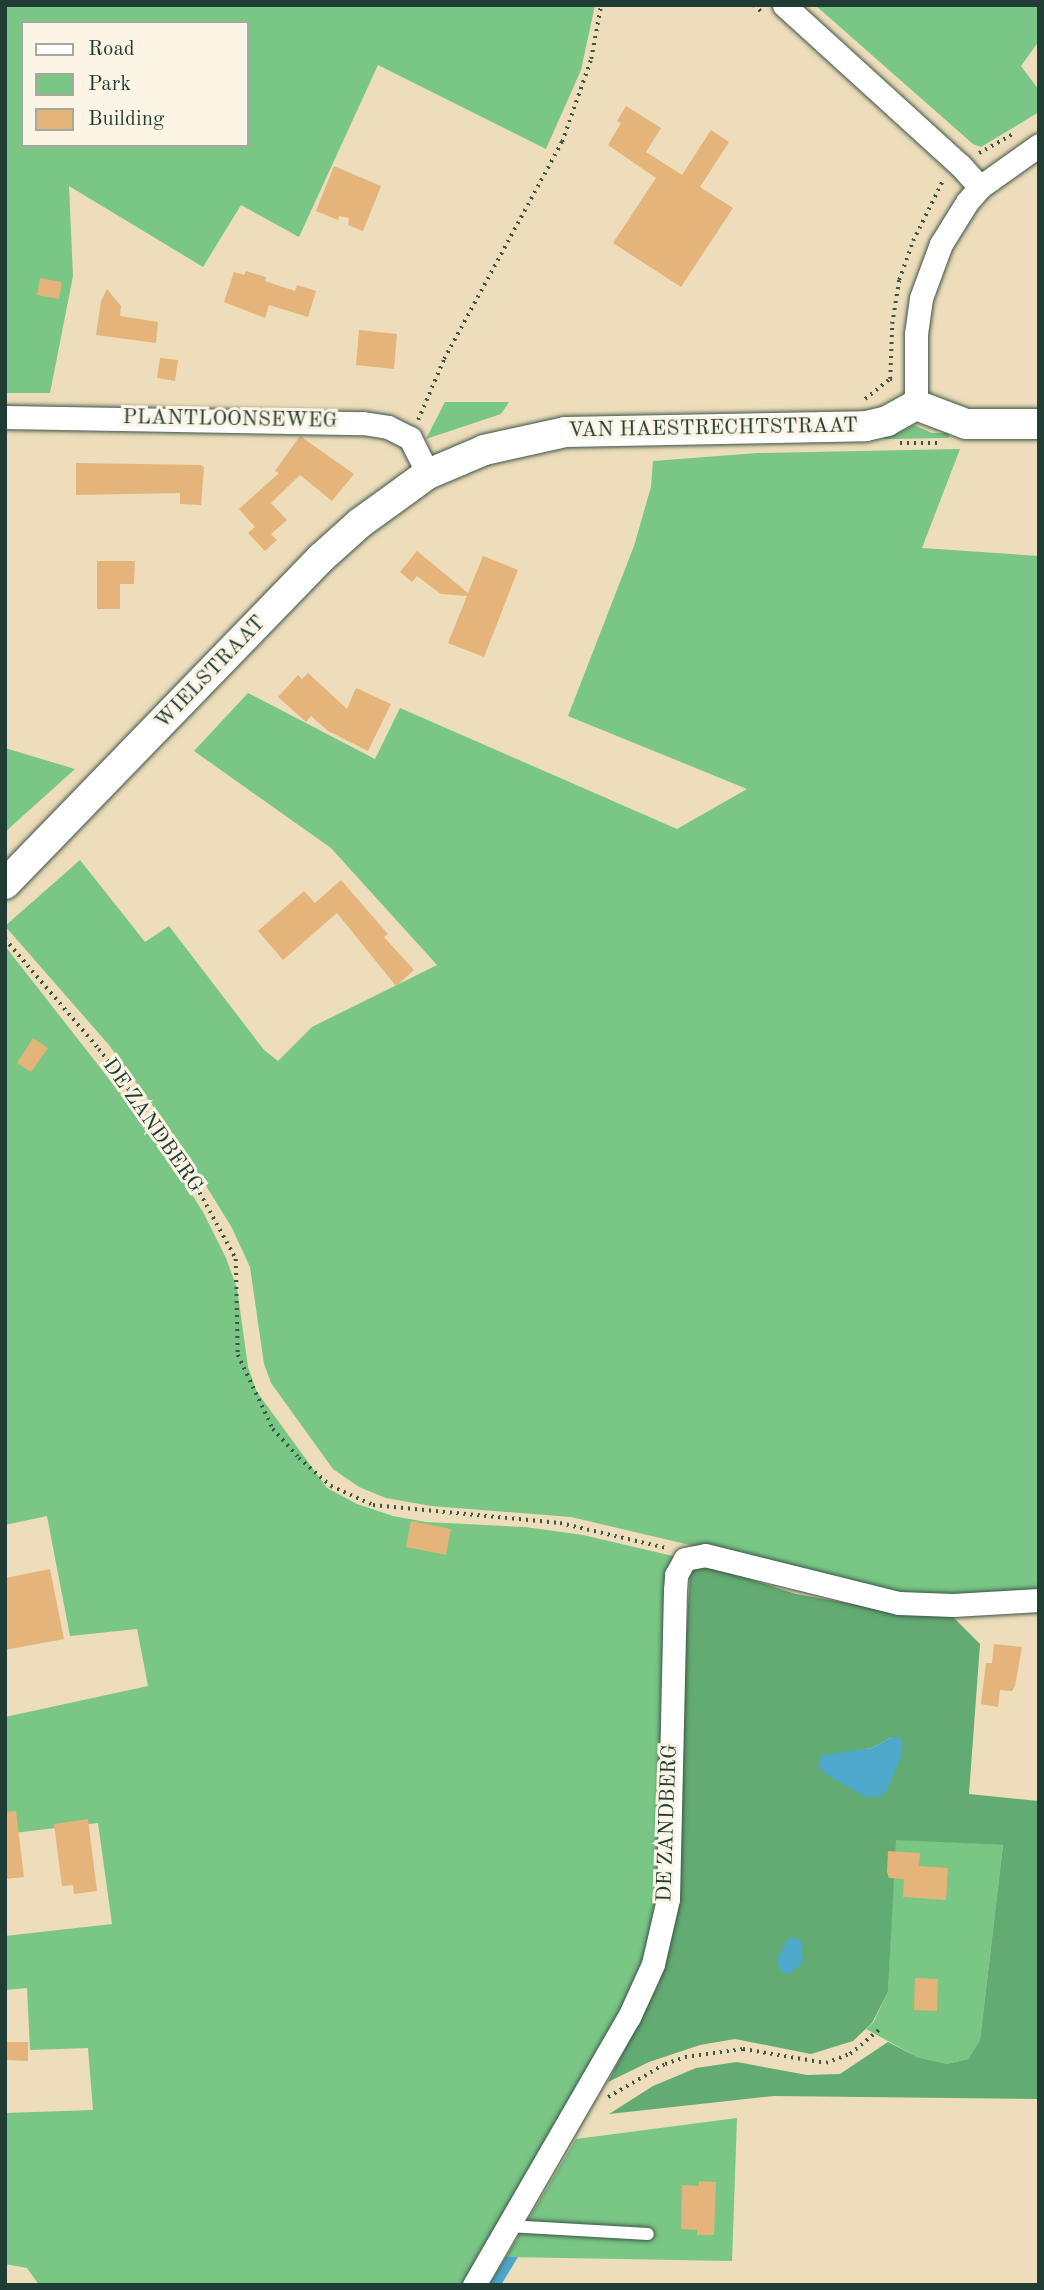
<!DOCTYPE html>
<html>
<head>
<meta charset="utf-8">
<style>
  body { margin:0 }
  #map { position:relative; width:1044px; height:2290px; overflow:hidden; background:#edddba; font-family:"Old Standard TT",serif }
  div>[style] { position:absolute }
  .green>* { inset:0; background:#79c685 }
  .forest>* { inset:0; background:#62ab72 }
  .water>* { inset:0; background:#4da8cb }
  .building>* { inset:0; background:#e4b47a }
  .path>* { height:3.5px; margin-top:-1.75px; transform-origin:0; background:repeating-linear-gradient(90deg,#3e5548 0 2px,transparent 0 7px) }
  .roads { filter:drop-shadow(0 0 2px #3e5548) drop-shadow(0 0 2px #3e5548) }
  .service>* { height:12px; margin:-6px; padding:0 6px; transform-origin:6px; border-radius:6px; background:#fff }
  .minor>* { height:23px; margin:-11.5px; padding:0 11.5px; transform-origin:11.5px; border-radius:11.5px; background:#fff }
  .tertiary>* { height:30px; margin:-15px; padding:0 15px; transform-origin:15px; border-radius:15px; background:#fff }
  span { translate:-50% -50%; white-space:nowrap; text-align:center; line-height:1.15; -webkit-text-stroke:6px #fcf5e5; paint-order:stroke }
  .street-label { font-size:21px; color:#1f3d34 }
  .frame { position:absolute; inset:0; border:7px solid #1f3d34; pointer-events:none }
  .legend { position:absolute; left:21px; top:21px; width:228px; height:126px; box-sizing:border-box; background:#fcf5e5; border:2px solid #a4ab9e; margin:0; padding:9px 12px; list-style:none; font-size:21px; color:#1f3d34 }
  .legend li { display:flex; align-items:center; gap:14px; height:35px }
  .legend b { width:35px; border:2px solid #a4ab9e }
</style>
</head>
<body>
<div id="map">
  <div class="green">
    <div style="clip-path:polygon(evenodd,5px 5px,595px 5px,581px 70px,546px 149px,378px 65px,299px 237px,241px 205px,203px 267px,69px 186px,73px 276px,50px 393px,5px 393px,5px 5px,23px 23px,247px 23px,247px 145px,23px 145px,23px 23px)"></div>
    <div style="clip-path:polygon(815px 5px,1039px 5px,1039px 41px,1021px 66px,1039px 90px,1039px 112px,981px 147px,973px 144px)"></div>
    <div style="clip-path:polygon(445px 402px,509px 402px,501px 414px,426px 439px)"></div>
    <div style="clip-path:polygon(914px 425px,932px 433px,949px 433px,949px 438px,884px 439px,884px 434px,899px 433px)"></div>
    <div style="clip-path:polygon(960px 449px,922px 548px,1039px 556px,1039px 1599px,924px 1600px,571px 1517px,431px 1506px,386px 1498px,359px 1487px,333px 1469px,271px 1383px,264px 1364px,250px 1267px,232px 1228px,181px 1145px,109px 1045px,5px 926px,80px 860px,145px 942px,169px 926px,264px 1050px,278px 1061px,312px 1027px,437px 965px,331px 848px,194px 751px,248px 693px,375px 759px,400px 708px,677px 829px,747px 789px,568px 716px,634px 546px,651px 487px,653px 461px,758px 453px)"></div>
    <div style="clip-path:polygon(5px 748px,75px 769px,5px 832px)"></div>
    <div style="clip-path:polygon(5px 946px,160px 1144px,203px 1212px,226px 1258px,237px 1288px,248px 1367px,257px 1392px,327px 1488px,357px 1504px,393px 1516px,426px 1522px,525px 1527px,583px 1535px,673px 1556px,653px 1940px,643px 1978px,469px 2285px,39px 2285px,27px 2268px,5px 2264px,5px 2113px,93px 2110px,88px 2048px,30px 2050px,27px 1988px,5px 1990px,5px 1936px,112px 1924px,98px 1823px,5px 1834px,5px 1717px,148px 1686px,137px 1629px,70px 1636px,47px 1516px,5px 1525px)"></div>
    <div style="clip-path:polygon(895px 1839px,1003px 1845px,980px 2040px,968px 2059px,947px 2064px,917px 2057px,866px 2029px,873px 2023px,888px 1992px)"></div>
    <div style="clip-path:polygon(737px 2118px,732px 2261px,506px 2257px,576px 2139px)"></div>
  </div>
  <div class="forest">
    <div style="clip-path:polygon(evenodd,691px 1560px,796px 1594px,903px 1613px,953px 1617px,980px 1644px,969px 1794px,1039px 1801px,1039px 2099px,774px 2096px,609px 2114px,653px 2086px,696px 2068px,737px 2062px,807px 2075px,840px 2074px,888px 2042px,917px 2057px,947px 2064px,968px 2059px,980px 2040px,1003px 1845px,896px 1840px,888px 1992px,872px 2023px,853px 2041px,811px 2054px,735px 2039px,700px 2045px,649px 2062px,608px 2082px,659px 1983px,666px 1948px,691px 1560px,892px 1737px,866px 1797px,850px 1752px,872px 1748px,892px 1737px)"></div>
  </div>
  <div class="water">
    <div style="clip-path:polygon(892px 1737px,902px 1738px,902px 1754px,887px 1790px,880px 1797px,866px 1797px,824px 1773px,818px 1766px,822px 1755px,872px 1748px)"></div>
    <div style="clip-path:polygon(794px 1938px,801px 1941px,803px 1962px,791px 1973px,783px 1973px,779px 1969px,778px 1958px,788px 1939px)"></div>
    <div style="clip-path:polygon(506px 2257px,518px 2257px,501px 2285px,489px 2285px)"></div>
  </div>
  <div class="building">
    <div style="clip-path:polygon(626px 106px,661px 128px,646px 152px,682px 175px,711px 130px,729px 142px,700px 187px,733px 208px,681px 287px,613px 243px,656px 178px,608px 145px,621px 123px,617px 121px)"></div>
    <div style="clip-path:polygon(334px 166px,381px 186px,363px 231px,348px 225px,349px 218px,339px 216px,338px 220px,316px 211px)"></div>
    <div style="clip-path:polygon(246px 271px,266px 277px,265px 281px,295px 291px,297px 285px,316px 291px,308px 317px,269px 305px,265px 318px,224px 302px,234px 272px,244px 275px)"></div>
    <div style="clip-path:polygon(40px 278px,62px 282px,59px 299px,37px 295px)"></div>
    <div style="clip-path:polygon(107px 289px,121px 306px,120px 316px,158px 322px,156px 343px,96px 335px,101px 301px)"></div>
    <div style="clip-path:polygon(359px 330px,397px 334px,394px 369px,356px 365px)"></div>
    <div style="clip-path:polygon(160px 358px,178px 360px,175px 381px,157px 378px)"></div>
    <div style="clip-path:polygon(300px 436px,354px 474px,332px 501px,300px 475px,271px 503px,287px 520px,271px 534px,277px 540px,265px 551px,248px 533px,255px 527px,239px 509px,279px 473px,275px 471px)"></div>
    <div style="clip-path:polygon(76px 463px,201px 465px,204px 468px,201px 505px,180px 504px,180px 493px,76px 495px)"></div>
    <div style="clip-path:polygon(417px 551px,468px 593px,483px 556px,518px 570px,484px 657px,448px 643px,467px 596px,441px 594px,417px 576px,412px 582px,400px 572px)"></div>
    <div style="clip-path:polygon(97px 561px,135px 561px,134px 584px,120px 584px,120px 609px,97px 609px)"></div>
    <div style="clip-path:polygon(308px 673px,347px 709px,356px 688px,391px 704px,368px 751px,328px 731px,311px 716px,306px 722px,278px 697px,298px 675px,302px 679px)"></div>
    <div style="clip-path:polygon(341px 880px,388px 934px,384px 937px,414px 970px,396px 986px,337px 913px,283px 960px,258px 931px,304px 891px,315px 903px)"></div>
    <div style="clip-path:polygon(33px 1038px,48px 1048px,31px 1072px,17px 1063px)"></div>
    <div style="clip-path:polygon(411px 1521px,451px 1529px,446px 1555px,406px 1547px)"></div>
    <div style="clip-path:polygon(50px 1569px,64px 1639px,5px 1650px,5px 1578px)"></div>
    <div style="clip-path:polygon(994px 1644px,1022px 1647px,1015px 1686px,1012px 1691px,1000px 1690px,998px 1707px,981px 1704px,986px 1663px,992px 1663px)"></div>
    <div style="clip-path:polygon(16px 1811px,24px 1877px,5px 1879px,5px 1812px)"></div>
    <div style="clip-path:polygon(88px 1819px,97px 1891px,74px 1894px,73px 1885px,62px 1886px,54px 1824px)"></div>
    <div style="clip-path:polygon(888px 1851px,920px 1853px,919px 1866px,948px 1868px,946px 1900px,903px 1897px,904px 1879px,889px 1878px,887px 1872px)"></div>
    <div style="clip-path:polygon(915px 1978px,938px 1979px,937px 2011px,914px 2010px)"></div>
    <div style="clip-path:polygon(5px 2042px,28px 2042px,28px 2061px,5px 2060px)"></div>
    <div style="clip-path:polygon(699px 2181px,716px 2182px,714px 2235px,697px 2235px,697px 2230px,681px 2229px,682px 2185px,699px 2186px)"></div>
  </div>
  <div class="path">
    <div style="left:754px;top:5px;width:13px;rotate:42deg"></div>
    <div style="left:979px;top:153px;width:41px;rotate:-29.1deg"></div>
    <div style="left:890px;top:379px;width:55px;rotate:-87.9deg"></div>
    <div style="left:892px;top:324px;width:45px;rotate:-81deg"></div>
    <div style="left:899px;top:280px;width:41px;rotate:-70.3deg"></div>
    <div style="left:913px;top:241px;width:70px;rotate:-63.8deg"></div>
    <div style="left:865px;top:399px;width:32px;rotate:-39deg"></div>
    <div style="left:890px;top:379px;width:6px;rotate:-9deg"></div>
    <div style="left:418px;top:420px;width:66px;rotate:-66.9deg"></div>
    <div style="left:444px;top:359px;width:247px;rotate:-61.5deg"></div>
    <div style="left:562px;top:142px;width:88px;rotate:-70.7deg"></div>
    <div style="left:591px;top:59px;width:55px;rotate:-79.5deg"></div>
    <div style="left:900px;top:443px;width:41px"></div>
    <div style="left:5px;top:939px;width:145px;rotate:49.5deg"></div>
    <div style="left:99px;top:1049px;width:141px;rotate:53.4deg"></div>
    <div style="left:183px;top:1162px;width:111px;rotate:61.3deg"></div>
    <div style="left:236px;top:1259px;width:96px;rotate:88.8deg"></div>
    <div style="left:238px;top:1355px;width:82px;rotate:64.7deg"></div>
    <div style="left:273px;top:1429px;width:39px;rotate:48deg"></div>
    <div style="left:299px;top:1458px;width:43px;rotate:41.2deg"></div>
    <div style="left:331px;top:1486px;width:46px;rotate:24.3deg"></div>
    <div style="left:373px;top:1505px;width:188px;rotate:5.5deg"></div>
    <div style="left:560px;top:1523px;width:110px;rotate:13.2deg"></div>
    <div style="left:608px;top:2097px;width:66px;rotate:-30.1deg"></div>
    <div style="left:665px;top:2064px;width:21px;rotate:-19deg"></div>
    <div style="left:685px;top:2057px;width:59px;rotate:-7.9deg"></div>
    <div style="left:743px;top:2049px;width:84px;rotate:9.6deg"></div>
    <div style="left:826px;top:2063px;width:26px;rotate:-21deg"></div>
    <div style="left:850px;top:2054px;width:40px;rotate:-40deg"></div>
  </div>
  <div class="roads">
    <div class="service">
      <div style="left:508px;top:2226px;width:140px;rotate:3.3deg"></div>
    </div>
    <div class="minor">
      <div style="left:784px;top:5px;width:238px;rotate:42.3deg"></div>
      <div style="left:960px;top:165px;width:30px;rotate:48deg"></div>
      <div style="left:916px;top:405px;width:71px;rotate:-90deg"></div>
      <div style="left:916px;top:334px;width:36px;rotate:-82deg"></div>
      <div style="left:921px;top:298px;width:58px;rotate:-69.7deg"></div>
      <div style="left:941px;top:244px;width:49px;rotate:-58.2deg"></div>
      <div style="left:967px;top:202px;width:20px;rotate:-49deg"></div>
      <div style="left:980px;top:187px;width:72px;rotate:-35.4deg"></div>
      <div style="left:5px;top:417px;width:358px;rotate:1deg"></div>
      <div style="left:363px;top:423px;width:25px;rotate:9deg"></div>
      <div style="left:388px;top:427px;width:25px;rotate:27deg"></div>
      <div style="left:410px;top:438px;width:40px;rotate:63.4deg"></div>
      <div style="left:474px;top:2285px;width:310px;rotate:-60deg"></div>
      <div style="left:629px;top:2017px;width:58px;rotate:-65.6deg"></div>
      <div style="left:653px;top:1964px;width:67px;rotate:-77deg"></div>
      <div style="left:668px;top:1899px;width:308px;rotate:-88.7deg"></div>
      <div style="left:675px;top:1591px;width:16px;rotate:-86deg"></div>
      <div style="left:676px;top:1575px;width:18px;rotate:-61deg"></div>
      <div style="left:685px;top:1559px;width:20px;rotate:-11deg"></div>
      <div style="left:705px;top:1555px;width:200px;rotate:13.9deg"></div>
      <div style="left:899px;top:1603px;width:54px;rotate:2.1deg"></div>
      <div style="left:953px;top:1605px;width:86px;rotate:-3.3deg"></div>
    </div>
    <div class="tertiary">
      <div style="left:5px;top:884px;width:454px;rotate:-45.9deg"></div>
      <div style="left:321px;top:558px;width:52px;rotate:-41.9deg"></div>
      <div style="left:360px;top:523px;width:58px;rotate:-35.9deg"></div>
      <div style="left:407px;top:489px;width:26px;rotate:-36deg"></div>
      <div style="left:428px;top:474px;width:36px;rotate:-23deg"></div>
      <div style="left:461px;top:460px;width:25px;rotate:-23deg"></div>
      <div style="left:484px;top:450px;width:83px;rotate:-12.5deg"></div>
      <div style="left:565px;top:432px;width:301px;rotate:-1.1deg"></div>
      <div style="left:866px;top:426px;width:22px;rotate:-13deg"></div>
      <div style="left:887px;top:421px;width:33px;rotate:-29deg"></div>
      <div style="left:916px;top:405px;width:53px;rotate:20.8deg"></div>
      <div style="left:966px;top:424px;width:73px"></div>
    </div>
  </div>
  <div class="street-label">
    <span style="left:230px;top:420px;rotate:1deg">PLANTLOONSEWEG</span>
    <span style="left:713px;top:429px;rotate:-1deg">VAN HAESTRECHTSTRAAT</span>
    <span style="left:211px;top:673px;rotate:-46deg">WIELSTRAAT</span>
    <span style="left:152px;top:1126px;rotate:55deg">DE ZANDBERG</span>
    <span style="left:668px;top:1823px;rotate:-88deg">DE ZANDBERG</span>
  </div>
  <div class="frame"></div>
  <ul class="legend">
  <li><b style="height:9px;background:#fff"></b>Road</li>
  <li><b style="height:19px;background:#79c685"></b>Park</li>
  <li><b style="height:19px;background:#e4b47a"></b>Building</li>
  </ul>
</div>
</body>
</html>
